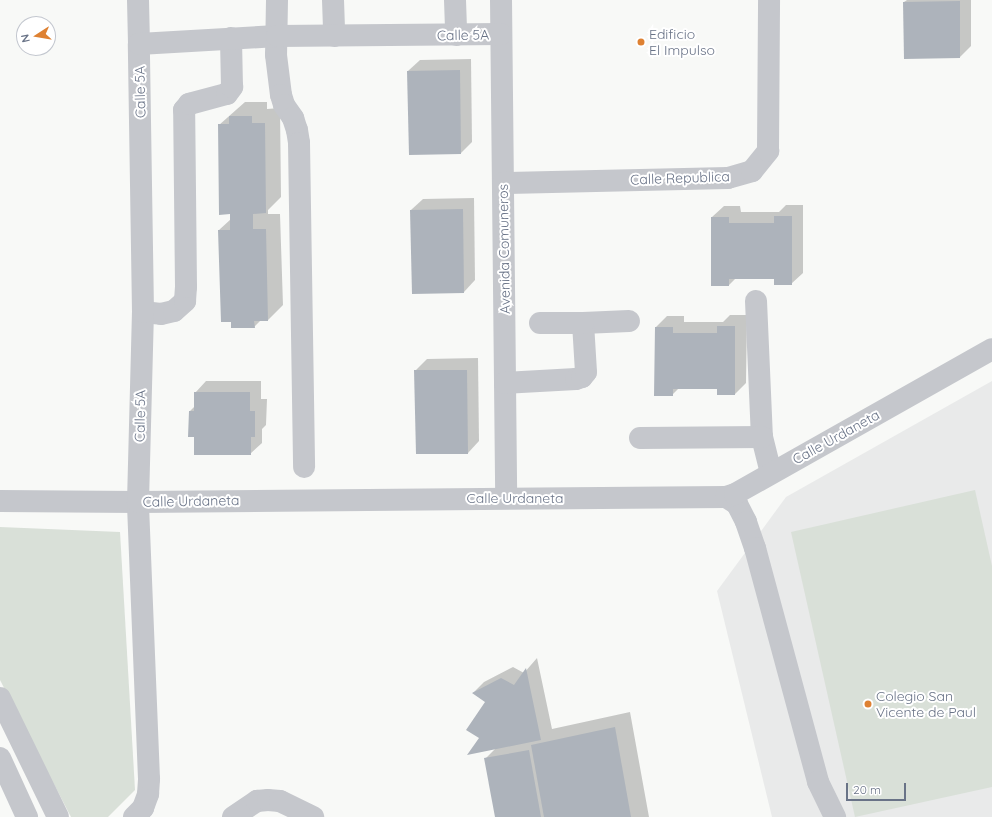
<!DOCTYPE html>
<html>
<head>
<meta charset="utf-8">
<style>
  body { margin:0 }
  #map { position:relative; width:992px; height:817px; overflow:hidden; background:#f8f9f7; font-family:Quicksand,sans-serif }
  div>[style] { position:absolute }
  .built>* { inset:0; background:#e9eaea }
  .green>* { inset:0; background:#d9e0d8 }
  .shadow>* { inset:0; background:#0003 }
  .building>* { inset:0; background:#adb3bb }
  .minor>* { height:22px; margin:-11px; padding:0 11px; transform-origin:11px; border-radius:11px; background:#c5c7cc }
  .dots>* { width:11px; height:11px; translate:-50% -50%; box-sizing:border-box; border:2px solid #fff; border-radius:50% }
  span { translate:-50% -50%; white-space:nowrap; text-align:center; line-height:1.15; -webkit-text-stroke:4px #fff; paint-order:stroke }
  .poi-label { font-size:14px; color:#697387 }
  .left { translate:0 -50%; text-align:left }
  .street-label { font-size:14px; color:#697387 }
  .north { position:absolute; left:16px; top:16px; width:40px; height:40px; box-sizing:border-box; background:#fff; border:1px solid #c3c7cf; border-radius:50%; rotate:258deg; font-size:11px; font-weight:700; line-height:16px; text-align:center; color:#697387 }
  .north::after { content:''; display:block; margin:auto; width:14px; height:18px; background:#de8132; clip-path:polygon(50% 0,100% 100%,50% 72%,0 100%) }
  .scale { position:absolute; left:846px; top:783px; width:60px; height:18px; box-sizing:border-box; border:2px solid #697387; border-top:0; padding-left:5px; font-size:12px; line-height:14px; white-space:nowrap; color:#697387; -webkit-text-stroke:3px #fff; paint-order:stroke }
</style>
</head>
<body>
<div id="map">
  <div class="built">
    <div style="clip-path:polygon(992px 381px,992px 817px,772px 817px,717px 591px,786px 497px)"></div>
  </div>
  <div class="green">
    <div style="clip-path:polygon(975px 490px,992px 566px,992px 787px,855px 817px,791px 532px)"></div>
    <div style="clip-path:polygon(0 527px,120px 532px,135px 790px,108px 817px,71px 817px,0 680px)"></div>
  </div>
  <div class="shadow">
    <div style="clip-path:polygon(907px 0,971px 0,971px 46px,960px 57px,904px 2px)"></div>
    <div style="clip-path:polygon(471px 59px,472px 142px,461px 153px,408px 71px,420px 60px)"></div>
    <div style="clip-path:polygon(245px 102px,267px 102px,267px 109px,280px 108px,281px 197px,268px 210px,268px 214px,280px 214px,283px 305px,268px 320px,261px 320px,254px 327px,219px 230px,231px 219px,219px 125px)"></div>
    <div style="clip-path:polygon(474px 198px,475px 280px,464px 292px,411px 210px,423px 199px)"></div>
    <div style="clip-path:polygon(786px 205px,803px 205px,803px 273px,791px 284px,775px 278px,736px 278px,729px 285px,712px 217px,724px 206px,740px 206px,741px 212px,779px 212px)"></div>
    <div style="clip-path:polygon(730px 315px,747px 315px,746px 383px,735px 394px,718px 388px,679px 388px,672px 395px,656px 327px,667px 316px,684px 316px,684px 322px,723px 322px)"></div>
    <div style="clip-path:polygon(478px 358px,479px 441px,468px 453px,415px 371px,427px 359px)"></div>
    <div style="clip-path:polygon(206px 381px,261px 381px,261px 399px,267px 399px,266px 425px,262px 429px,262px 443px,250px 454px,195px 436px,190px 411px,195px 406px,195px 393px)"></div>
    <div style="clip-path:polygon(537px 658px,552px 729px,630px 712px,649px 817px,496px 817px,485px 759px,496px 748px,480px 738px,486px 702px,473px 693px,484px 682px,513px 667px,524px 673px)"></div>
  </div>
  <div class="building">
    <div style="clip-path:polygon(960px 1px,960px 58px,904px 59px,903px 2px)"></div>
    <div style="clip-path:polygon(460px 70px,461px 154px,409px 155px,407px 71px)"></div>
    <div style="clip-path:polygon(229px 116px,252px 116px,252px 123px,265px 123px,266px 213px,253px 214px,253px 229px,266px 229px,268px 321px,254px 321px,255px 328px,231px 328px,231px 322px,221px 322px,218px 230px,230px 230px,230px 214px,219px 215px,218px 124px,229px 124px)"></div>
    <div style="clip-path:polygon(463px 209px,464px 293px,412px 294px,410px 210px)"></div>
    <div style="clip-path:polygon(774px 216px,792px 216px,792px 285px,774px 285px,774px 279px,729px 279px,729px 286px,711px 286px,711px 217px,729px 217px,729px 223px,774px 223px)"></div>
    <div style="clip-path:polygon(717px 326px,735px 326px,735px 395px,717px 395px,717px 389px,673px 389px,673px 396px,654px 396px,655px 327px,673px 327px,673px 333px,717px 333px)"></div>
    <div style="clip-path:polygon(414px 370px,467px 370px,468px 454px,416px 454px)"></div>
    <div style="clip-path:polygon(194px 392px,250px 392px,250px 411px,255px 411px,255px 437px,251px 437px,251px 455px,194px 455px,194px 437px,188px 437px,189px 411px,194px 411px)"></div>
    <div style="clip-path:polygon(526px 668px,541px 740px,467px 755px,479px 738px,466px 730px,485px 702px,472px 693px,501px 678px,514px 685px)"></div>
    <div style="clip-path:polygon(615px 727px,631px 817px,544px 817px,531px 745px)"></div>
    <div style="clip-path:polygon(529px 750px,541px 817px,495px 817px,484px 758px)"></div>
  </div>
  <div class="minor">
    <div style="left:138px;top:0;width:44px;rotate:88.7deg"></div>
    <div style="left:277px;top:0;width:55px;rotate:91deg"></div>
    <div style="left:276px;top:55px;width:40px;rotate:82.9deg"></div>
    <div style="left:281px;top:95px;width:10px;rotate:73deg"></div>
    <div style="left:284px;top:105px;width:16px;rotate:55deg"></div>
    <div style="left:293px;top:118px;width:13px;rotate:72deg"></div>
    <div style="left:297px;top:130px;width:13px;rotate:81deg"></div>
    <div style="left:299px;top:143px;width:324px;rotate:89.1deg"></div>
    <div style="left:333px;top:0;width:36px;rotate:88deg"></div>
    <div style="left:455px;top:0;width:35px;rotate:88deg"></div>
    <div style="left:501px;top:0;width:497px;rotate:89.4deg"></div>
    <div style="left:503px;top:183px;width:225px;rotate:-1.3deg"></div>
    <div style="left:728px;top:178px;width:25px;rotate:-16deg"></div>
    <div style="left:752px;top:171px;width:26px;rotate:-51deg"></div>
    <div style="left:768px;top:151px;width:151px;rotate:-89.6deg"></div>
    <div style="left:756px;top:301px;width:136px;rotate:87.5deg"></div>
    <div style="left:762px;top:437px;width:37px;rotate:76deg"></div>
    <div style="left:143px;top:312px;width:18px;rotate:6deg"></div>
    <div style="left:161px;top:314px;width:13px;rotate:-13deg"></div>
    <div style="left:174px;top:311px;width:15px;rotate:-42deg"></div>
    <div style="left:185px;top:301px;width:14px;rotate:-86deg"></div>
    <div style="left:186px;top:287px;width:177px;rotate:-90.6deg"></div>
    <div style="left:184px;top:110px;width:8px;rotate:-50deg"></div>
    <div style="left:189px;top:104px;width:39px;rotate:-15deg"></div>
    <div style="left:227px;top:94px;width:9px;rotate:-54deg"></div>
    <div style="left:232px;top:87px;width:49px;rotate:-91.2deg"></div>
    <div style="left:583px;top:323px;width:46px;rotate:-2.5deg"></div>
    <div style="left:505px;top:383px;width:71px;rotate:-3.2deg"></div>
    <div style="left:576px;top:379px;width:6px;rotate:-18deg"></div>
    <div style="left:582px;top:377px;width:6px;rotate:-51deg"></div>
    <div style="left:586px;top:372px;width:49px;rotate:-93.5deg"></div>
    <div style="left:583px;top:323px;width:43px;rotate:180deg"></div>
    <div style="left:640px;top:438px;width:122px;rotate:-0.5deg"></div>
    <div style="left:726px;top:497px;width:13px;rotate:32deg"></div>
    <div style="left:737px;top:504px;width:20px;rotate:63deg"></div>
    <div style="left:746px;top:522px;width:28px;rotate:71deg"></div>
    <div style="left:755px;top:548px;width:242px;rotate:74.9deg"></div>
    <div style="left:818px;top:782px;width:39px;rotate:64deg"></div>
    <div style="left:0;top:501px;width:138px;rotate:0.4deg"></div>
    <div style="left:138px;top:502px;width:588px;rotate:-0.49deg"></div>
    <div style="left:726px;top:497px;width:9px;rotate:-18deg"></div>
    <div style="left:735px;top:494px;width:295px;rotate:-29.4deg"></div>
    <div style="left:0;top:698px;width:132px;rotate:64deg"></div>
    <div style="left:0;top:758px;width:65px;rotate:65.4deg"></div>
    <div style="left:134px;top:817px;width:13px;rotate:-45deg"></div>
    <div style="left:143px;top:808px;width:15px;rotate:-70deg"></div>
    <div style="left:148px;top:794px;width:15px;rotate:-86deg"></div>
    <div style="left:149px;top:779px;width:277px;rotate:-92.3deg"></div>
    <div style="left:138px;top:502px;width:190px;rotate:-88.5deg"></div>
    <div style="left:143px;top:312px;width:268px;rotate:-90.9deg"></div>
    <div style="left:139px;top:44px;width:138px;rotate:-3.3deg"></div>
    <div style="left:277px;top:36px;width:224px;rotate:-0.5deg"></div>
    <div style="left:233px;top:817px;width:29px;rotate:-34deg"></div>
    <div style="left:257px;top:801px;width:11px;rotate:-5deg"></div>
    <div style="left:268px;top:800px;width:12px;rotate:5deg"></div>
    <div style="left:280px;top:801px;width:37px;rotate:26deg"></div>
  </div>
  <div class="dots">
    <div style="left:641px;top:42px;background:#de8132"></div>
    <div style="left:868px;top:704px;background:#de8132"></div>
  </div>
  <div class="poi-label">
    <span class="left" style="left:649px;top:42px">Edificio<br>El Impulso</span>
    <span class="left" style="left:876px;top:704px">Colegio San<br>Vicente de Paul</span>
  </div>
  <div class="street-label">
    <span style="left:463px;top:35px;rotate:-1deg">Calle 5A</span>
    <span style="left:140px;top:92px;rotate:-91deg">Calle 5A</span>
    <span style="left:680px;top:178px;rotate:-2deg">Calle Republica</span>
    <span style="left:504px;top:249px;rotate:-91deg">Avenida Comuneros</span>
    <span style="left:140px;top:416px;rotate:-89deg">Calle 5A</span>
    <span style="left:836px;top:437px;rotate:-29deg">Calle Urdaneta</span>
    <span style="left:515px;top:498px">Calle Urdaneta</span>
    <span style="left:191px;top:501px;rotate:-1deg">Calle Urdaneta</span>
  </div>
  <div class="north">N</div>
  <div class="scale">20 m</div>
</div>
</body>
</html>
